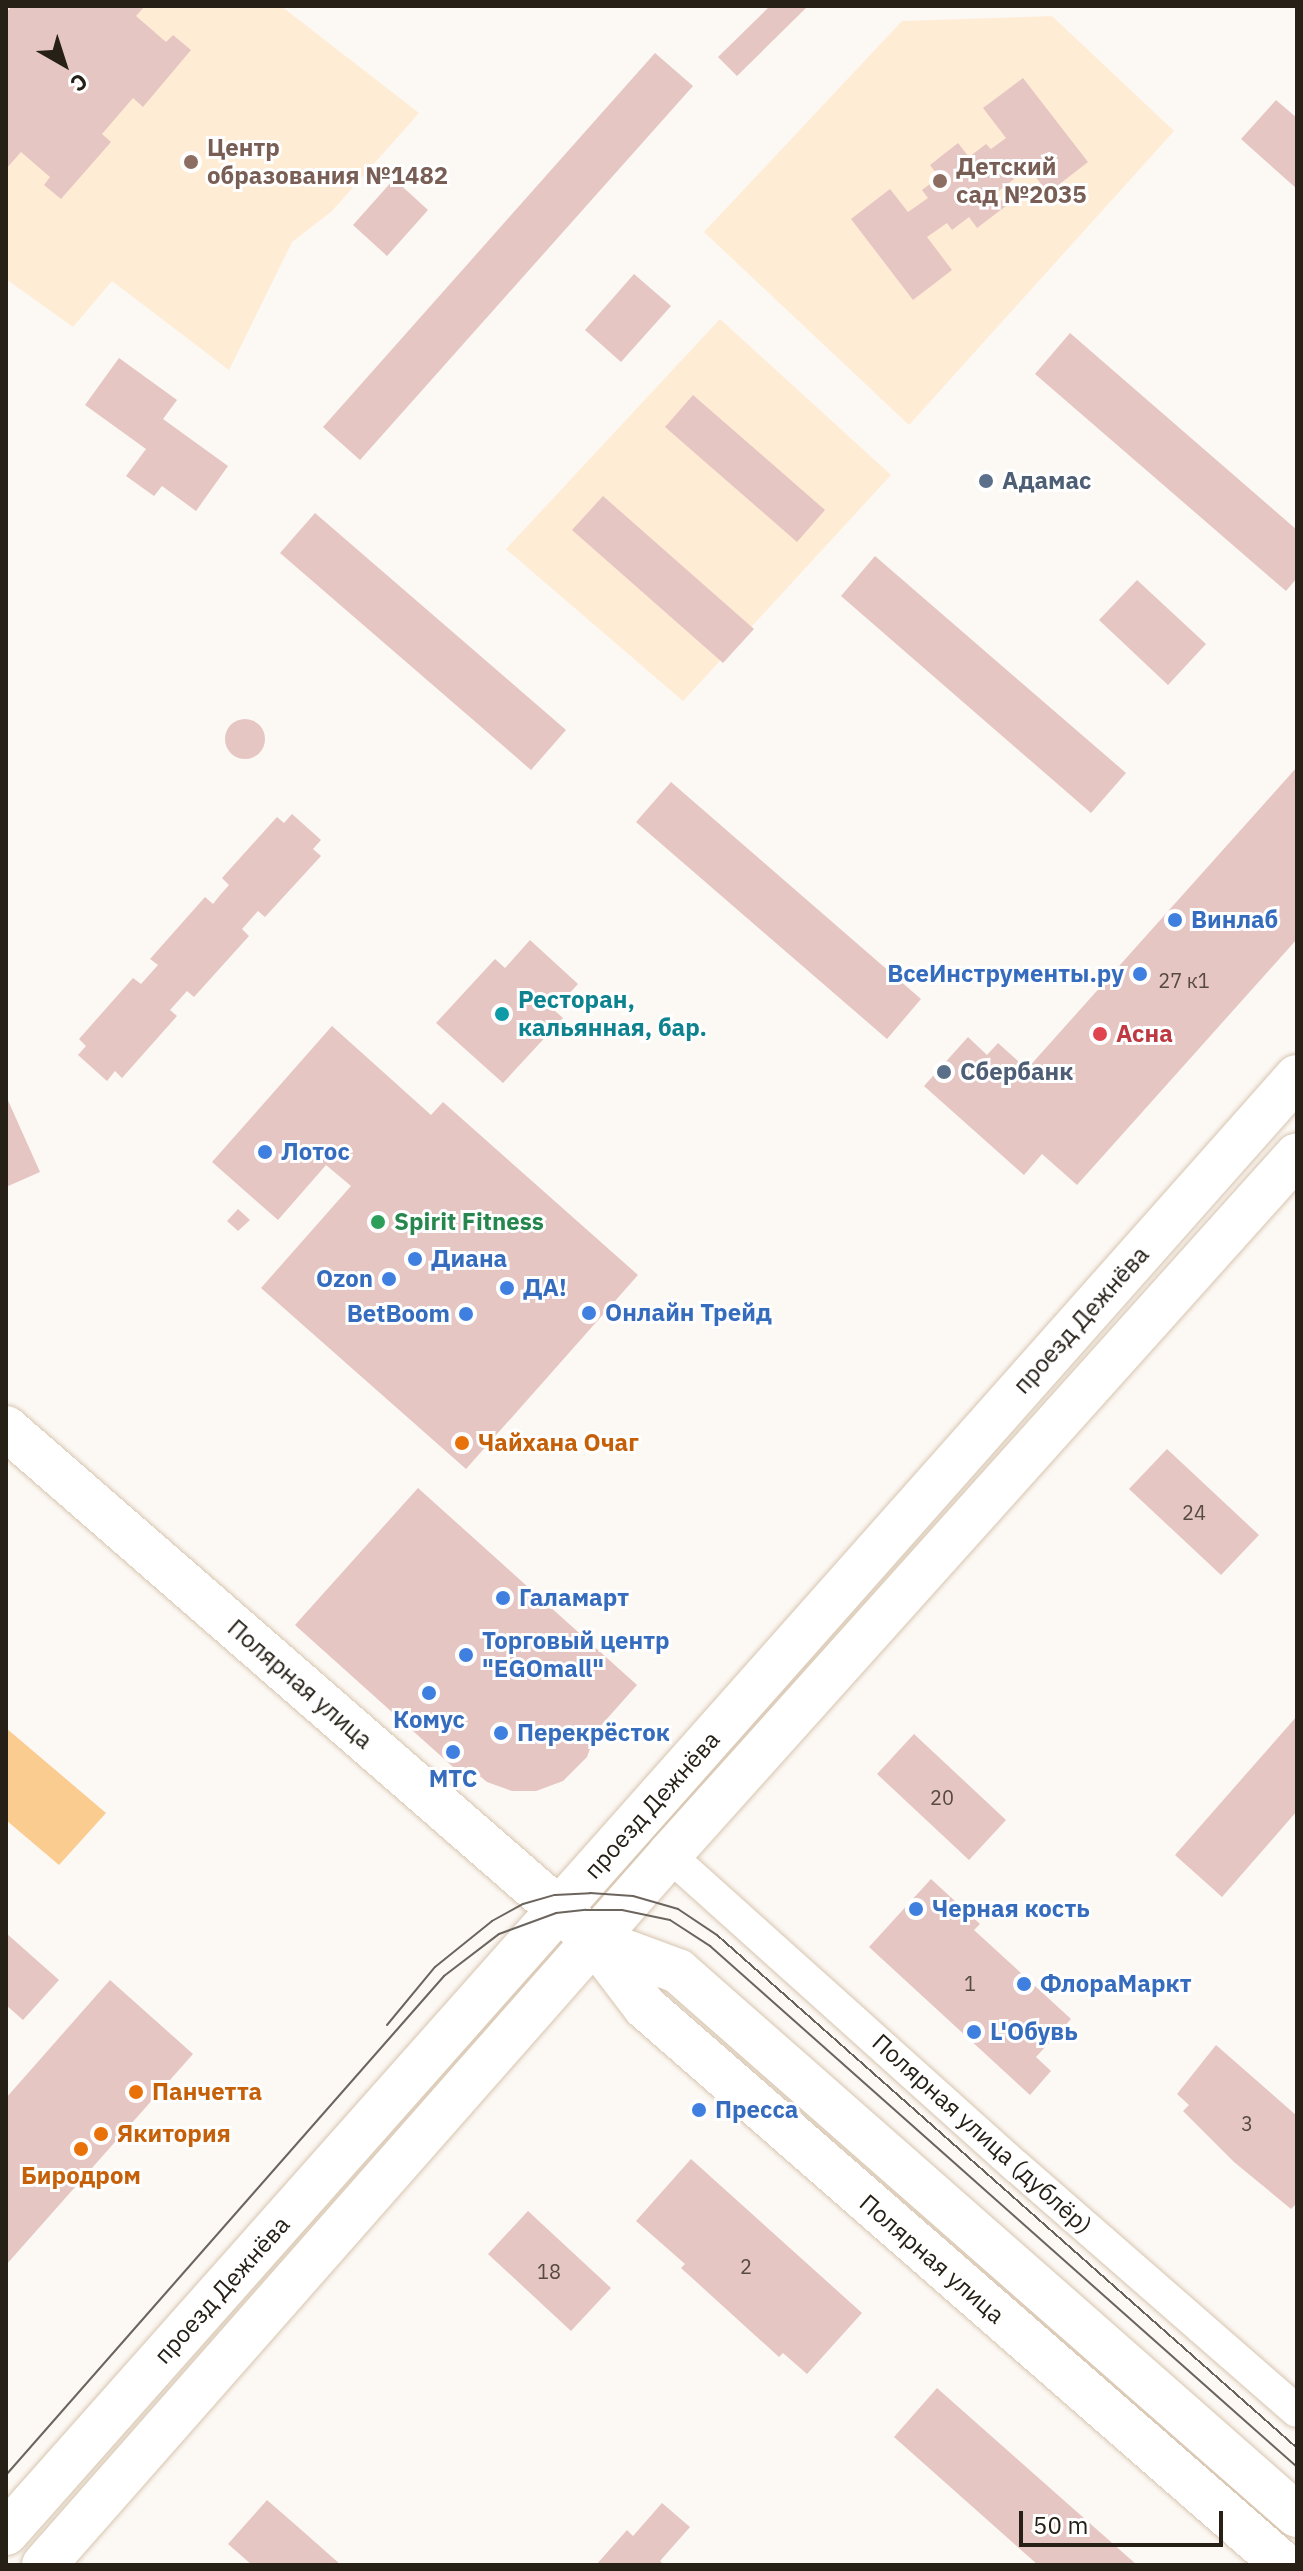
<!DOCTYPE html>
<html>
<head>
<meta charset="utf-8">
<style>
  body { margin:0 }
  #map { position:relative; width:1303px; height:2571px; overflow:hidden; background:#fcf8f4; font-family:"IBM Plex Sans",sans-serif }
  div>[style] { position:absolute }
  .built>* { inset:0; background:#ffecd5 }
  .green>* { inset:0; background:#facc90 }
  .building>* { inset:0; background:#e6c6c3 }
  .round { border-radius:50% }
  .roads { filter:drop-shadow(0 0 2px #d7c5af) drop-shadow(0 0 2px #d7c5af) }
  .street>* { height:32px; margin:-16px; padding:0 16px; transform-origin:16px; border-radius:16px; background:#fff }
  .secondary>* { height:44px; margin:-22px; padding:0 22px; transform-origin:22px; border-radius:22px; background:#fff }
  .tram>* { height:2px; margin:-1px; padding:0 1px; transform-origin:1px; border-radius:1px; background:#6b655e }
  .dots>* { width:22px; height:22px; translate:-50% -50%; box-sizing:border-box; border:4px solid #fff; border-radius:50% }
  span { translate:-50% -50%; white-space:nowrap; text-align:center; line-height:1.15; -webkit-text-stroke:6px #fff; paint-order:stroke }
  .number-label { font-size:20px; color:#564a42 }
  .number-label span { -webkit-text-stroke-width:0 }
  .education-label { font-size:24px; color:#785e54; font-weight:700 }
  .left { translate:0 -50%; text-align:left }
  .service-label { font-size:24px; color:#4e5e75; font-weight:700 }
  .shop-label { font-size:24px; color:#366cbe; font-weight:700 }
  .right { translate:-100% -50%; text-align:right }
  .culture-label { font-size:24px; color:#0d838f; font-weight:700 }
  .health-label { font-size:24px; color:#be3a42; font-weight:700 }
  .leisure-label { font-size:24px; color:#27864d; font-weight:700 }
  .street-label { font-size:24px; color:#262017 }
  .food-label { font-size:24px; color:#c56008; font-weight:700 }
  .frame { position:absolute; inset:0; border:8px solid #262017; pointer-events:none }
  .north { position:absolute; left:24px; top:24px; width:80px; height:80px; -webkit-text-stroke:6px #fff; paint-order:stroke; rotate:141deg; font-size:22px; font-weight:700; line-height:32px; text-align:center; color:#262017 }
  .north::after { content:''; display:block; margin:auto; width:28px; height:36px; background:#262017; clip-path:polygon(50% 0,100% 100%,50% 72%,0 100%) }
  .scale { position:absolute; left:1019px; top:2511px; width:204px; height:36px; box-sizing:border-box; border:4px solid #262017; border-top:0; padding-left:10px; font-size:24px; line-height:28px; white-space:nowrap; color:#262017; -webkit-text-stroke:6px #fff; paint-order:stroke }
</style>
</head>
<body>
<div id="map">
  <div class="built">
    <div style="clip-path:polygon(6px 6px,281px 6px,419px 113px,332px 211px,292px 242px,229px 370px,112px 281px,73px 327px,6px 279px)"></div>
    <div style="clip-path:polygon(1052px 16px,1174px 131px,909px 425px,704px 232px,902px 21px)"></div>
    <div style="clip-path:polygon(720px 319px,891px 475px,683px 701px,506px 549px)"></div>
  </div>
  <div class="green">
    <div style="clip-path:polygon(6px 1728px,106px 1813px,59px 1865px,6px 1820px)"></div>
  </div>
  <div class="building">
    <div style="clip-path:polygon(12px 6px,145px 6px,136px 16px,166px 42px,173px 35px,191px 50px,143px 107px,133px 98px,102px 134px,111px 142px,61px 199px,44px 185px,50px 177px,21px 152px,6px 169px,6px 13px)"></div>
    <div style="clip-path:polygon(770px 6px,808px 6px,737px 76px,718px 57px)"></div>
    <div style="clip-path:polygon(655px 53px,693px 86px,360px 460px,323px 427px)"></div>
    <div style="clip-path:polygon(1023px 78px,1088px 162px,1048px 193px,1025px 163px,1010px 174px,1014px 179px,996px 193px,1006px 206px,977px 228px,969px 217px,952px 230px,947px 223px,927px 237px,952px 270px,913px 300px,851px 219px,890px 189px,908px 212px,928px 198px,922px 190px,939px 177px,930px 165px,958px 143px,969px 157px,986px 144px,991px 149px,1006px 138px,983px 108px)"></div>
    <div style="clip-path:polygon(1276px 100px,1297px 118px,1297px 189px,1241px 139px)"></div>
    <div style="clip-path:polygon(394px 179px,428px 210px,387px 256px,353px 225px)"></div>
    <div style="clip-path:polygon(634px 274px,671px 306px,621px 362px,585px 330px)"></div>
    <div style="clip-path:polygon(1070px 333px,1297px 530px,1297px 578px,1286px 591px,1035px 374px)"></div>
    <div style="clip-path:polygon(119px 358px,177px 400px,163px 419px,228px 466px,196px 511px,162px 486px,154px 496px,126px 476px,146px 449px,85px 405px)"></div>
    <div style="clip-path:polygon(693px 395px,825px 510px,797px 542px,665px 427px)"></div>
    <div style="clip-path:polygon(603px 496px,754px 629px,723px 663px,572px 530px)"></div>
    <div style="clip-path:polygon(315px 513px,566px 730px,531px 770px,280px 553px)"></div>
    <div style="clip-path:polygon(875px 556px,1126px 773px,1091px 813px,841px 596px)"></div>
    <div style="clip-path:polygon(1137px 580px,1206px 644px,1168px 685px,1099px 620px)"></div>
    <div class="round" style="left:225px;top:719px;width:40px;height:40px"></div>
    <div style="clip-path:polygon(1297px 767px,1297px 939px,1077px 1185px,1042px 1154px,1024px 1175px,924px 1086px,968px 1037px,987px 1055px,998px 1043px,1027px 1069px)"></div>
    <div style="clip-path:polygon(671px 782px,921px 999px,887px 1039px,636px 822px)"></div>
    <div style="clip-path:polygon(292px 814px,321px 840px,313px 849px,321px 856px,265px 917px,258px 911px,242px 929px,249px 936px,194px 997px,187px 991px,170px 1010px,177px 1016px,122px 1078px,115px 1071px,107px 1081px,78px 1055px,86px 1046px,79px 1039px,133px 978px,141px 984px,158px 965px,150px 959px,205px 897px,213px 904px,221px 894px,229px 885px,222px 878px,277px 817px,284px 823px)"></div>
    <div style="clip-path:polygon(530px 940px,578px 984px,554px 1010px,563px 1018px,503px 1083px,436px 1023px,495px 959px,505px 968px)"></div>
    <div style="clip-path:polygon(332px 1026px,431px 1115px,443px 1102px,638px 1275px,466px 1469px,261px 1288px,351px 1186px,326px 1165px,278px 1220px,212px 1162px)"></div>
    <div style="clip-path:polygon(6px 1096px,40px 1172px,6px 1187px)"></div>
    <div style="clip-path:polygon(238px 1209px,250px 1220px,238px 1231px,227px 1221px)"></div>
    <div style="clip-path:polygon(1167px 1449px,1259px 1535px,1221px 1575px,1129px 1489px)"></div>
    <div style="clip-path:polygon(418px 1488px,637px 1685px,597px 1730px,587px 1757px,563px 1781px,536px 1791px,512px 1791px,487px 1782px,469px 1767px,462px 1775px,295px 1625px)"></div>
    <div style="clip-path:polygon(1297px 1716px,1297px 1811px,1222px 1897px,1175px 1855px)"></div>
    <div style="clip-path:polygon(914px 1734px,1006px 1820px,969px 1860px,877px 1774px)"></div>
    <div style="clip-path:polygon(931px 1879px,980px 1924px,974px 1930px,1071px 2019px,1036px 2057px,1051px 2071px,1030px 2095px,869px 1947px)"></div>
    <div style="clip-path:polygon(6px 1933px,59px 1980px,23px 2020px,6px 2005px)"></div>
    <div style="clip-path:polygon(110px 1980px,193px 2054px,6px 2265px,6px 2098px)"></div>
    <div style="clip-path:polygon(1216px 2045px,1297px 2116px,1297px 2203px,1291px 2209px,1234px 2162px,1183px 2111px,1189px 2105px,1177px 2094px)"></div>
    <div style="clip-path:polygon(691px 2159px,862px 2313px,807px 2374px,783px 2353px,779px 2357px,681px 2268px,685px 2264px,636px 2221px)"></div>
    <div style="clip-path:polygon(528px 2211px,611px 2288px,571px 2331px,488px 2254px)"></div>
    <div style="clip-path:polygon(937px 2388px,1137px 2565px,1038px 2565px,894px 2437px)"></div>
    <div style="clip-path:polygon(267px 2500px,306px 2534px,341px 2565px,252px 2565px,228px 2544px)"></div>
    <div style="clip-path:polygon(662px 2503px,690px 2527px,660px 2561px,664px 2565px,596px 2565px,627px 2530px,633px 2536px)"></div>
  </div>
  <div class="roads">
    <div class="street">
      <div style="left:669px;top:1855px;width:467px;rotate:41.9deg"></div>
      <div style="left:1017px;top:2167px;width:371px;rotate:41.1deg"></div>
    </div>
    <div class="secondary">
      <div style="left:6px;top:1428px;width:780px;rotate:41.05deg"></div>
      <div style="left:594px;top:1940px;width:84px;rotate:52.7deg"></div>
      <div style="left:645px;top:2007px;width:848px;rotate:41.13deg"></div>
      <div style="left:594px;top:1940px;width:90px;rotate:20.3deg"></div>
      <div style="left:678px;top:1971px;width:824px;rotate:41.31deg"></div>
      <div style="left:6px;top:2533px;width:1946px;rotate:-48.44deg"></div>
      <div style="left:44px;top:2565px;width:946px;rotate:-48.64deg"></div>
      <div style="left:669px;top:1855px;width:940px;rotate:-48.1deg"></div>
    </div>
  </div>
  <div class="tram">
    <div style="left:387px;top:2025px;width:75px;rotate:-50.4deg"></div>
    <div style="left:435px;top:1967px;width:73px;rotate:-38.9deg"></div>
    <div style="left:492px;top:1921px;width:35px;rotate:-29deg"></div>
    <div style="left:523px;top:1904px;width:33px;rotate:-16deg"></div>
    <div style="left:555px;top:1895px;width:35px;rotate:-3deg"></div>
    <div style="left:590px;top:1893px;width:43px;rotate:4deg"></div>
    <div style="left:633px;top:1896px;width:47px;rotate:16.1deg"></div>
    <div style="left:678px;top:1909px;width:47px;rotate:33.7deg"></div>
    <div style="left:717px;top:1935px;width:774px;rotate:41.49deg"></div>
    <div style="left:6px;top:2475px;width:664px;rotate:-48.72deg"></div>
    <div style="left:444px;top:1976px;width:69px;rotate:-37.4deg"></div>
    <div style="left:499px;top:1934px;width:61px;rotate:-20.2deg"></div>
    <div style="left:556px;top:1913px;width:30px;rotate:-6deg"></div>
    <div style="left:586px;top:1910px;width:36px"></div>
    <div style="left:622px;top:1910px;width:49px;rotate:11.8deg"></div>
    <div style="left:670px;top:1920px;width:48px;rotate:33deg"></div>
    <div style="left:710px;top:1946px;width:785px;rotate:41.59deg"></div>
  </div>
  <div class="dots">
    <div style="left:191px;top:162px;background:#8d6e63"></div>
    <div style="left:940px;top:181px;background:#8d6e63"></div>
    <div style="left:986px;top:481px;background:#5c6f8a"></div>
    <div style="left:1175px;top:920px;background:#3f7fe0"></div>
    <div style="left:1140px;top:974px;background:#3f7fe0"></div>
    <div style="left:502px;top:1014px;background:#0f9aa8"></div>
    <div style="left:1100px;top:1034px;background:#e0444e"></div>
    <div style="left:944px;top:1072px;background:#5c6f8a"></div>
    <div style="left:265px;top:1152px;background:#3f7fe0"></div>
    <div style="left:378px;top:1222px;background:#2e9e5b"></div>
    <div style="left:415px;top:1259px;background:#3f7fe0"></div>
    <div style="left:389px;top:1279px;background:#3f7fe0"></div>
    <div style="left:507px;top:1288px;background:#3f7fe0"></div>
    <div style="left:589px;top:1313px;background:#3f7fe0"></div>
    <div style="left:466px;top:1314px;background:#3f7fe0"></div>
    <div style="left:462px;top:1443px;background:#e8710a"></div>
    <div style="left:503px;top:1598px;background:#3f7fe0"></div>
    <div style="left:466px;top:1655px;background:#3f7fe0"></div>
    <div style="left:429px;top:1693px;background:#3f7fe0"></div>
    <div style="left:501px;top:1733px;background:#3f7fe0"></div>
    <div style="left:453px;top:1752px;background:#3f7fe0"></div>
    <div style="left:916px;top:1909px;background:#3f7fe0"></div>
    <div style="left:1024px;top:1984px;background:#3f7fe0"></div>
    <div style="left:974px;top:2032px;background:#3f7fe0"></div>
    <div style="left:136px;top:2092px;background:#e8710a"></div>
    <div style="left:699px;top:2110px;background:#3f7fe0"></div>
    <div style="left:101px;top:2134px;background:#e8710a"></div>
    <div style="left:81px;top:2149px;background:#e8710a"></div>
  </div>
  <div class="number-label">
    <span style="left:1184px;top:980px">27 к1</span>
    <span style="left:1194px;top:1512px">24</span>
    <span style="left:942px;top:1797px">20</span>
    <span style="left:970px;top:1983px">1</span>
    <span style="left:1247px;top:2123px">3</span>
    <span style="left:746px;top:2266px">2</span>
    <span style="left:549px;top:2271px">18</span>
  </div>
  <div class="education-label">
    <span class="left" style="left:207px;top:162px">Центр<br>образования №1482</span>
    <span class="left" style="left:956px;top:181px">Детский<br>сад №2035</span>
  </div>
  <div class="service-label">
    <span class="left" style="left:1002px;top:481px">Адамас</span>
    <span class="left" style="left:960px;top:1072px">Сбербанк</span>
  </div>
  <div class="shop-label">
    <span class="left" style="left:1191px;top:920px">Винлаб</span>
    <span class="right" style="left:1124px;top:974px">ВсеИнструменты.ру</span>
    <span class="left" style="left:281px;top:1152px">Лотос</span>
    <span class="left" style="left:431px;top:1259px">Диана</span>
    <span class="right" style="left:373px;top:1279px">Ozon</span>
    <span class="left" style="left:523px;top:1288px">ДА!</span>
    <span class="left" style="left:605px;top:1313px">Онлайн Трейд</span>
    <span class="right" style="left:450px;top:1314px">BetBoom</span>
    <span class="left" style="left:519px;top:1598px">Галамарт</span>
    <span class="left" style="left:482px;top:1655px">Торговый центр<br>"EGOmall"</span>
    <span style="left:429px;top:1720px">Комус</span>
    <span class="left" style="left:517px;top:1733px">Перекрёсток</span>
    <span style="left:453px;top:1779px">МТС</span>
    <span class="left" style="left:932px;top:1909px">Черная кость</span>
    <span class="left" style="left:1040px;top:1984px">ФлораМаркт</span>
    <span class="left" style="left:990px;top:2032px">L'Обувь</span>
    <span class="left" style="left:715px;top:2110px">Пресса</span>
  </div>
  <div class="culture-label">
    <span class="left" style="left:518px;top:1014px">Ресторан,<br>кальянная, бар.</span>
  </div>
  <div class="health-label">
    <span class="left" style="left:1116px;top:1034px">Асна</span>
  </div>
  <div class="leisure-label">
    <span class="left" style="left:394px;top:1222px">Spirit Fitness</span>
  </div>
  <div class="street-label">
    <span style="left:1081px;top:1320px;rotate:-48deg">проезд Дежнёва</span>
    <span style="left:300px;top:1684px;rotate:41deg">Полярная улица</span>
    <span style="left:652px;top:1805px;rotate:-48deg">проезд Дежнёва</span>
    <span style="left:982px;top:2134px;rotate:42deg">Полярная улица (дублёр)</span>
    <span style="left:932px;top:2259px;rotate:41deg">Полярная улица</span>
    <span style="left:222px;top:2290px;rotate:-48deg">проезд Дежнёва</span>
  </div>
  <div class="food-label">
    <span class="left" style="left:478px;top:1443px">Чайхана Очаг</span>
    <span class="left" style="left:152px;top:2092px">Панчетта</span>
    <span class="left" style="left:117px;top:2134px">Якитория</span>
    <span style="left:81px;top:2176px">Биродром</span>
  </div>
  <div class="frame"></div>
  <div class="north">С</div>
  <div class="scale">50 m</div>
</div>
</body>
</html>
